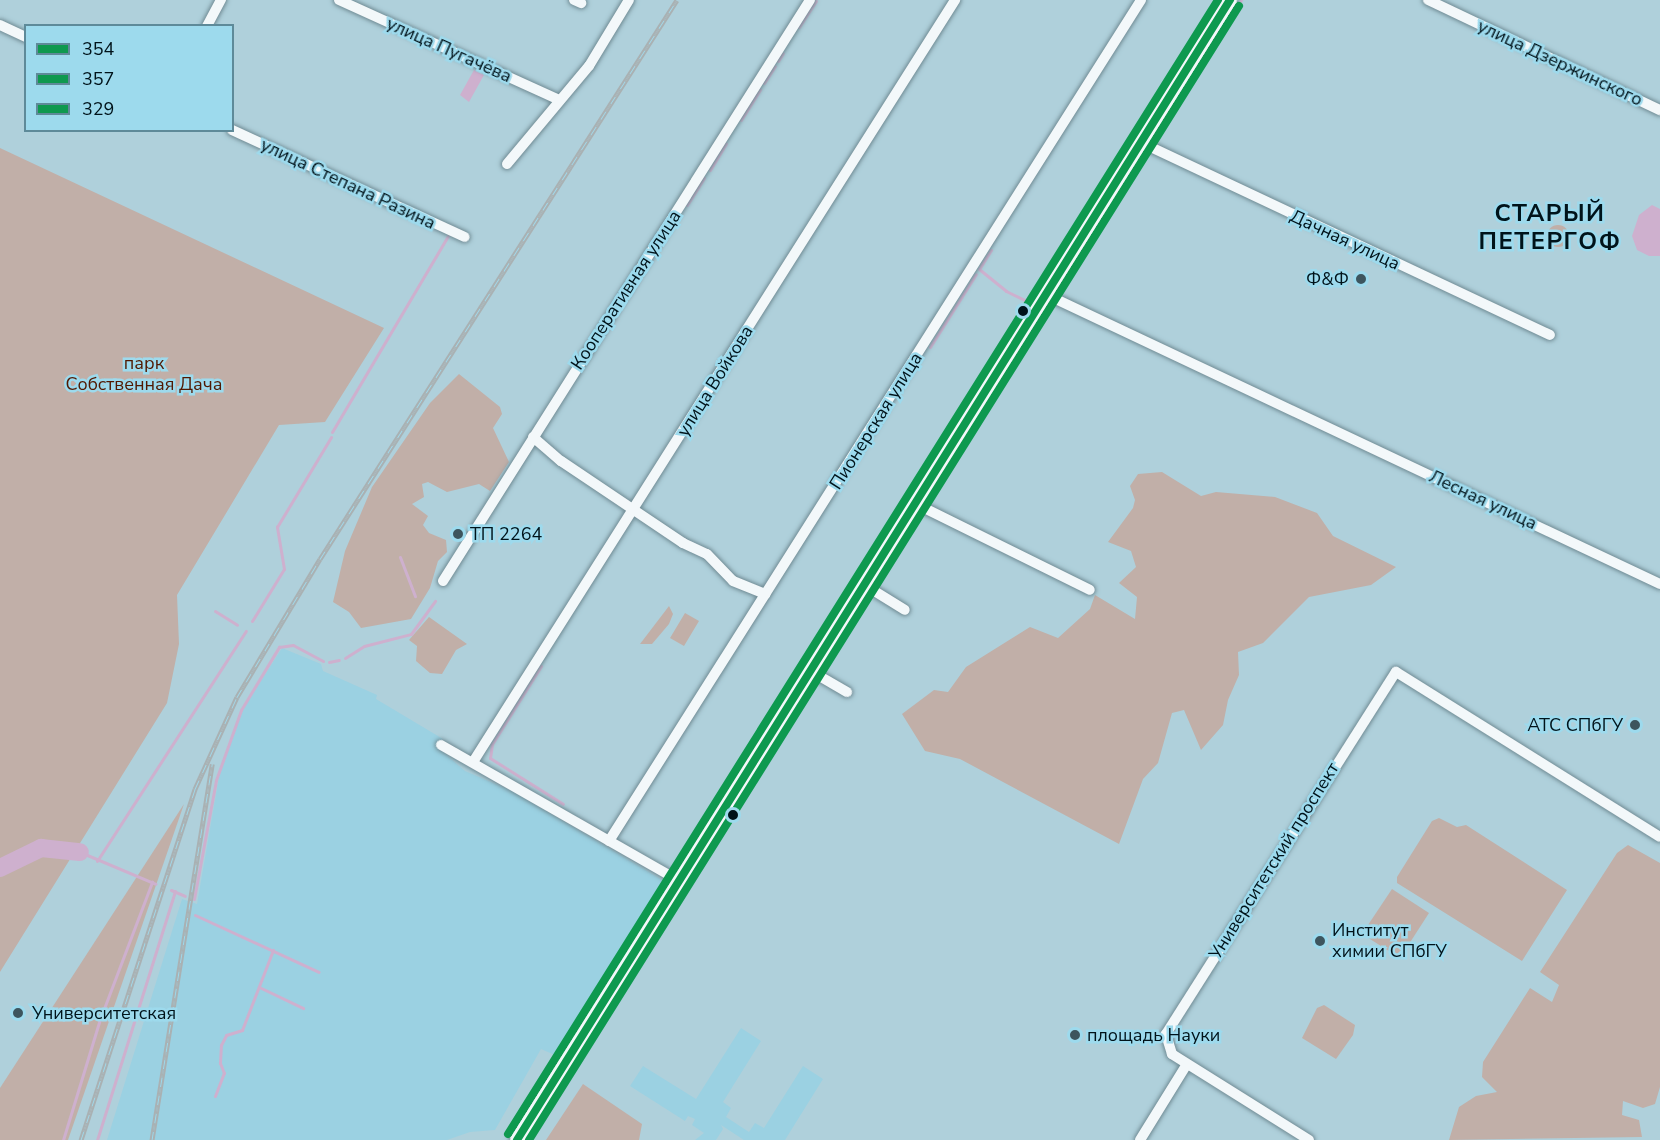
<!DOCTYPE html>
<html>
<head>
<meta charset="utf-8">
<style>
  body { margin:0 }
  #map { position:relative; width:1660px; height:1140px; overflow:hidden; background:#afd0db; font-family:"Nunito Sans",sans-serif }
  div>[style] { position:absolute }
  .built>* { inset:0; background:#9bd1e2 }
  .green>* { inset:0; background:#c1afa8 }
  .round { border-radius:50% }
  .water>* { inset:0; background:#ceb0ce }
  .stream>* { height:3px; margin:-1.5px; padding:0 1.5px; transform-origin:1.5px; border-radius:1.5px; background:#ceb0ce }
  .river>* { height:18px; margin:-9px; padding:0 9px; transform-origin:9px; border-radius:9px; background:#ceb0ce }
  .roads { filter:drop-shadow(0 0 2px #708b94) drop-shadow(0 0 2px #708b94) }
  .minor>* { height:10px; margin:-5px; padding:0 5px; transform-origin:5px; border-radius:5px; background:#f3f8fa }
  .tertiary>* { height:14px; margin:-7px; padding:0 7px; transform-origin:7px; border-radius:7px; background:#f3f8fa }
  .rail>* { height:5px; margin-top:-2.5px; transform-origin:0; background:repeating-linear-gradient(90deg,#9ddaed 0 9px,#a9b1b3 0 18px); box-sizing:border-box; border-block:2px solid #a9b1b3 }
  .bus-1>* { height:8px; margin:-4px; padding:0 4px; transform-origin:4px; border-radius:4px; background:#0e994f }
  .bus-2>* { height:8px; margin:-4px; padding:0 4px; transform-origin:4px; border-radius:4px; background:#0e994f }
  .bus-3>* { height:8px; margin:-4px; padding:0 4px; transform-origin:4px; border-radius:4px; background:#0e994f }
  .dots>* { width:16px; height:16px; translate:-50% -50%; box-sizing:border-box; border:3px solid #9ddaed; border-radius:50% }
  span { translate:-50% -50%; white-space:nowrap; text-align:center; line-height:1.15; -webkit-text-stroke:5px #9ddaed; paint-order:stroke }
  .street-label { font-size:18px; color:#00131a }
  .poi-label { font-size:18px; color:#00131a }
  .right { translate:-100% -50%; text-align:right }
  .left { translate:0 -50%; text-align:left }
  .park-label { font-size:18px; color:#511801 }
  .district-label { font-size:24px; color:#00131a; font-weight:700; letter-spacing:1.5px }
  .legend { position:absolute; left:24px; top:24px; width:210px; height:108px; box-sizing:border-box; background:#9ddaed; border:2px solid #5e8a99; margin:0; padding:8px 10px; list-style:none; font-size:18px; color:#00131a }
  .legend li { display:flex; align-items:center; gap:12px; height:30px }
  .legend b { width:30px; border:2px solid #5e8a99 }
</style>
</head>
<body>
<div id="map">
  <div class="built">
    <div style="clip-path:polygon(282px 648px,321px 664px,323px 671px,377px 695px,376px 699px,443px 739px,437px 747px,465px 771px,512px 791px,664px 881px,557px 1056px,541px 1049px,495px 1130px,470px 1132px,447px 1140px,107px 1140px,182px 899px,197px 904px,221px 765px,242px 710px)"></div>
    <div style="clip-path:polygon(741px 1028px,761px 1041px,723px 1102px,731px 1108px,726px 1117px,749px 1132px,755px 1123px,764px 1128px,803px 1066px,823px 1079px,785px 1140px,744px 1140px,721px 1125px,723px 1129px,716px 1140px,695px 1140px,704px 1133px,692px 1125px,695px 1119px,688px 1116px,685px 1121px,630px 1086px,643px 1066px,696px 1099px)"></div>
  </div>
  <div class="green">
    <div style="clip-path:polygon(0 148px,384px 328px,325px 422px,279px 425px,177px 595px,179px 644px,167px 703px,0 972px)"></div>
    <div class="round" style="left:1547px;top:225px;width:22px;height:22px"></div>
    <div style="clip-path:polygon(459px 374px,500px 407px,502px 414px,493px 428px,509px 462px,490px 491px,479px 484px,447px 492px,428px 482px,422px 484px,424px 497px,412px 504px,428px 516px,423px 525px,429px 533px,446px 540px,447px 552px,438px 561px,430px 588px,411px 619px,361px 628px,349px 612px,333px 602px,345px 551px,372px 487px,430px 403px)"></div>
    <div style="clip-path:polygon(1162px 472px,1201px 496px,1216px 492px,1275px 497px,1317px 513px,1333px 536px,1396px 567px,1371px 585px,1309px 597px,1263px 643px,1238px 652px,1239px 675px,1228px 700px,1223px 725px,1201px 750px,1184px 710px,1172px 713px,1158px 763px,1143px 779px,1119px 844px,960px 759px,925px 751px,902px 714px,934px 690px,948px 692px,966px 667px,1030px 627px,1058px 638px,1090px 609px,1095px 595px,1135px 619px,1137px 597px,1119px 583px,1136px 567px,1131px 551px,1108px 542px,1133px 508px,1135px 500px,1130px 486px,1138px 474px)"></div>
    <div style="clip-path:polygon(669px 606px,673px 614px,669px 624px,652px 644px,640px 644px)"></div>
    <div style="clip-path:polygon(685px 613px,699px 621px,684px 646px,670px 638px)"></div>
    <div style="clip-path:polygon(429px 617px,467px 644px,456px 650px,442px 674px,430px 673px,416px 661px,417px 646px,409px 640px)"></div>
    <div style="clip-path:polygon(184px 804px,68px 1140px,0 1140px,0 1088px)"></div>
    <div style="clip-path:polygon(1439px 818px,1457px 827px,1466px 825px,1567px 890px,1522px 961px,1397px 883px,1397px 877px,1432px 821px)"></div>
    <div style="clip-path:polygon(1628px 845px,1660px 863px,1660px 1087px,1655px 1104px,1643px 1108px,1623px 1101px,1622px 1115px,1639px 1120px,1642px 1137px,1449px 1140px,1459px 1107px,1476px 1096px,1497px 1092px,1482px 1077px,1483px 1062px,1530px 988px,1552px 1002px,1559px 985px,1540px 972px,1617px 853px)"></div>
    <div style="clip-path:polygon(1392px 889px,1429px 913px,1400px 958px,1362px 934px)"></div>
    <div style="clip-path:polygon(1324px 1005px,1355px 1025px,1353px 1035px,1336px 1059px,1302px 1038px,1317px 1008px)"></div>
    <div style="clip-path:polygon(583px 1084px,642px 1124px,639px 1140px,546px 1140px)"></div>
  </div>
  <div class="water">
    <div style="clip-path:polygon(474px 70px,484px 75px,469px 102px,460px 95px)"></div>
    <div style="clip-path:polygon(1652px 205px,1660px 209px,1660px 256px,1649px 256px,1637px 250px,1632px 236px,1639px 215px)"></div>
  </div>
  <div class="stream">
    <div style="left:799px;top:27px;width:31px;rotate:-57deg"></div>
    <div style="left:778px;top:61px;width:9px;rotate:-58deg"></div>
    <div style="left:1200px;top:66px;width:78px;rotate:-58.2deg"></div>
    <div style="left:764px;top:83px;width:20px;rotate:-57deg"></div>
    <div style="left:741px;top:120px;width:36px;rotate:-58deg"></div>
    <div style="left:710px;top:170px;width:31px;rotate:-59deg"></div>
    <div style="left:687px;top:205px;width:32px;rotate:-58deg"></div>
    <div style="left:991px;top:250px;width:22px;rotate:122deg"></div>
    <div style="left:979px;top:269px;width:35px;rotate:39deg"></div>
    <div style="left:1006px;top:291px;width:25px;rotate:26deg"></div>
    <div style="left:930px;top:347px;width:86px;rotate:-57.8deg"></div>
    <div style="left:332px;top:432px;width:230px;rotate:-59.4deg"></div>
    <div style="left:400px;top:557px;width:42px;rotate:69deg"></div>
    <div style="left:215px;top:611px;width:26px;rotate:32deg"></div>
    <div style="left:252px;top:621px;width:61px;rotate:-58.4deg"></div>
    <div style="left:284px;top:569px;width:43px;rotate:-99.5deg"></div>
    <div style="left:277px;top:527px;width:105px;rotate:-59deg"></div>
    <div style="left:345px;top:658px;width:22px;rotate:-32deg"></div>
    <div style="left:364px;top:646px;width:49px;rotate:-14.3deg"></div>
    <div style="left:411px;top:634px;width:41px;rotate:-54deg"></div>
    <div style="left:329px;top:662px;width:10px;rotate:-11deg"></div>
    <div style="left:541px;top:666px;width:92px;rotate:122.1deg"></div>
    <div style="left:492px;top:744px;width:14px;rotate:98deg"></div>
    <div style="left:490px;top:758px;width:86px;rotate:32.2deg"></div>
    <div style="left:710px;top:807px;width:206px;rotate:-57.3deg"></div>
    <div style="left:80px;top:852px;width:82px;rotate:22.8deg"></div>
    <div style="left:97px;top:861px;width:274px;rotate:-57.1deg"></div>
    <div style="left:171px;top:890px;width:15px;rotate:23deg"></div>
    <div style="left:194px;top:899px;width:121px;rotate:-79.5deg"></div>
    <div style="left:216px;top:780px;width:74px;rotate:-70.3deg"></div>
    <div style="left:241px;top:710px;width:74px;rotate:-58.9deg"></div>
    <div style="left:279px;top:647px;width:14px;rotate:-8deg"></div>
    <div style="left:293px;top:645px;width:34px;rotate:28deg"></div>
    <div style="left:195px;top:915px;width:136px;rotate:24.7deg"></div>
    <div style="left:259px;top:987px;width:49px;rotate:25.5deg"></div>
    <div style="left:215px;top:1096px;width:25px;rotate:-69deg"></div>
    <div style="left:224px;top:1073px;width:11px;rotate:-112deg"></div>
    <div style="left:220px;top:1063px;width:18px;rotate:-87deg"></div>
    <div style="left:221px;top:1045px;width:11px;rotate:-63deg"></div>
    <div style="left:226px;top:1035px;width:17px;rotate:-17deg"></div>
    <div style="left:242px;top:1030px;width:86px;rotate:-68.8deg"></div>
    <div style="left:63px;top:1140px;width:127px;rotate:-73deg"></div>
    <div style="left:100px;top:1019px;width:147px;rotate:-69.2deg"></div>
    <div style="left:97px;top:1140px;width:261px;rotate:-72.6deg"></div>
  </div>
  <div class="river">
    <div style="left:0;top:868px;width:46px;rotate:-26deg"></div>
    <div style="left:41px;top:848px;width:39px;rotate:6deg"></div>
  </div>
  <div class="roads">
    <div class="minor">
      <div style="left:339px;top:0;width:242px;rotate:24.4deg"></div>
      <div style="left:574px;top:0;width:8px;rotate:23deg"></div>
      <div style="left:1428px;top:0;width:257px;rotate:25.4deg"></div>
      <div style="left:0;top:25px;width:29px;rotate:25deg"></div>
      <div style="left:207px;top:26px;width:30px;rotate:-62deg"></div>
      <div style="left:232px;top:130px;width:256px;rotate:24.7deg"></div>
      <div style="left:1140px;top:142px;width:453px;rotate:25.2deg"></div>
      <div style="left:507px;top:164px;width:128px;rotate:-50.1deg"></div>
      <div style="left:589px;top:66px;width:77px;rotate:-58.8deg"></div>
      <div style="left:1045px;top:294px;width:680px;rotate:25.25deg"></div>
      <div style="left:533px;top:437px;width:37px;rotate:41deg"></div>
      <div style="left:561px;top:461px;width:147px;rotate:33.9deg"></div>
      <div style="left:683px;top:543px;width:26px;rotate:25deg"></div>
      <div style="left:707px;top:554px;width:37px;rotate:46deg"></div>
      <div style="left:733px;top:581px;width:35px;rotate:22deg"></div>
      <div style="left:914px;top:503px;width:196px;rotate:26.3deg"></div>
      <div style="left:443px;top:581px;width:687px;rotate:-57.72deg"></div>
      <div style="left:863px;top:584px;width:49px;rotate:31.8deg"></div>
      <div style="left:809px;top:670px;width:44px;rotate:30.1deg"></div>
      <div style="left:441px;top:745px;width:274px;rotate:29.7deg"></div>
      <div style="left:473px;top:762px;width:902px;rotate:-57.68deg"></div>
      <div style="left:609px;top:841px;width:995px;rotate:-57.68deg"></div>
      <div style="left:1140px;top:1140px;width:89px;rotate:-58.3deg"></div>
      <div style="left:1309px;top:1140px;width:162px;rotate:-147.9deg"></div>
      <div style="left:1172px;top:1054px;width:21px;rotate:-107deg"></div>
      <div style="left:1166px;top:1034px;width:429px;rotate:-57.6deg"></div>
      <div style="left:1396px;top:672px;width:311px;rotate:32deg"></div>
    </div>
    <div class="tertiary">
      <div style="left:517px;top:1140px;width:1345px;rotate:-57.98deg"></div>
    </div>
  </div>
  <div class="rail">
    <div style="left:81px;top:1140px;width:369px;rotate:-72deg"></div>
    <div style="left:195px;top:789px;width:101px;rotate:-65.5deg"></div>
    <div style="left:237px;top:697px;width:161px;rotate:-59deg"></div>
    <div style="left:320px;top:559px;width:663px;rotate:-57.44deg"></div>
    <div style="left:152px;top:1140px;width:381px;rotate:-80.9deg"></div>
  </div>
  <div class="bus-1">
    <div style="left:517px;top:1140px;width:1345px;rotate:-57.98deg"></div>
  </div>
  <div class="bus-2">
    <div style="left:529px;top:1140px;width:1338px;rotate:-57.95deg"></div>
  </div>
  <div class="bus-3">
    <div style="left:508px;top:1134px;width:1338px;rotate:-57.95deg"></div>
  </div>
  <div class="dots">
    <div style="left:1361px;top:279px;background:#3d555e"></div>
    <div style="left:1023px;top:311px;background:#00131a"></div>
    <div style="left:458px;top:534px;background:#3d555e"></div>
    <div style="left:1635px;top:725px;background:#3d555e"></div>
    <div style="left:733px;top:815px;background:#00131a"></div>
    <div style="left:1320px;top:941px;background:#3d555e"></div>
    <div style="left:18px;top:1013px;background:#3d555e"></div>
    <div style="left:1075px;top:1035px;background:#3d555e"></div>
  </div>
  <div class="street-label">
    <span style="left:449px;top:50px;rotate:24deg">улица Пугачёва</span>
    <span style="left:1560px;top:63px;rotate:25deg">улица Дзержинского</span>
    <span style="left:348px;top:184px;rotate:25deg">улица Степана Разина</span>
    <span style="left:1345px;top:240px;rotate:25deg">Дачная улица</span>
    <span style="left:626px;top:290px;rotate:-57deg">Кооперативная улица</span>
    <span style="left:715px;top:381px;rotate:-58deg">улица Войкова</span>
    <span style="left:876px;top:421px;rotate:-58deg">Пионерская улица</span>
    <span style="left:1483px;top:500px;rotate:25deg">Лесная улица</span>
    <span style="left:1274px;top:861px;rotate:-58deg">Университетский проспект</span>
  </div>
  <div class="poi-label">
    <span class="right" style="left:1349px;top:279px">Ф&amp;Ф</span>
    <span class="left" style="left:470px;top:534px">ТП 2264</span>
    <span class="right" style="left:1623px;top:725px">АТС СПбГУ</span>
    <span class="left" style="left:1332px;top:941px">Институт<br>химии СПбГУ</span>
    <span class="left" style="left:32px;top:1013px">Университетская</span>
    <span class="left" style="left:1087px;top:1035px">площадь Науки</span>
  </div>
  <div class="park-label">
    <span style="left:144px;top:374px">парк<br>Собственная Дача</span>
  </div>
  <div class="district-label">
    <span style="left:1550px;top:228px">СТАРЫЙ<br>ПЕТЕРГОФ</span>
  </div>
  <ul class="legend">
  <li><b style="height:8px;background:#0e994f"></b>354</li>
  <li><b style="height:8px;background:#0e994f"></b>357</li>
  <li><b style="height:8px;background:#0e994f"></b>329</li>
  </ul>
</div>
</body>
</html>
